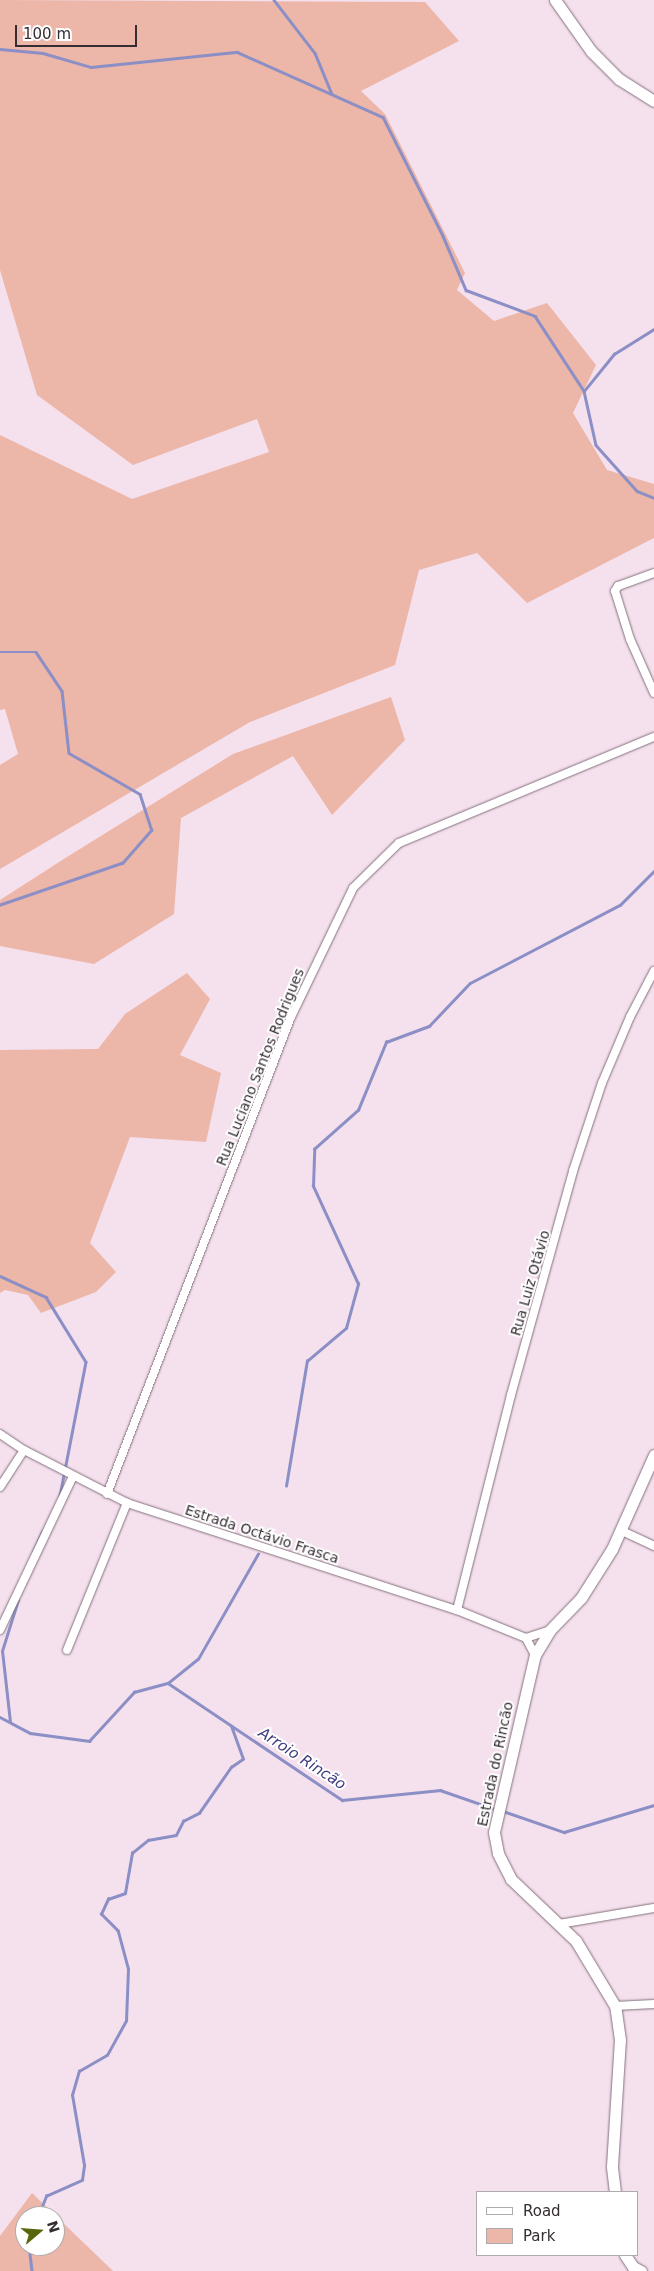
<!DOCTYPE html>
<html>
<head>
<meta charset="utf-8">
<style>
  body { margin:0 }
  #map { position:relative; width:654px; height:2271px; overflow:hidden; background:#f5e0ee; font-family:"DejaVu Sans",sans-serif }
  div>[style] { position:absolute }
  .green>* { inset:0; background:#ecb6a8 }
  .stream>* { height:2.5px; margin:-1.25px; padding:0 1.25px; transform-origin:1.25px; border-radius:1.25px; background:#8c8fc5 }
  .roads { filter:drop-shadow(0 0 1px #83717d) drop-shadow(0 0 1px #83717d) }
  .street>* { height:8px; margin:-4px; padding:0 4px; transform-origin:4px; border-radius:4px; background:#fff }
  .secondary>* { height:11px; margin:-5.5px; padding:0 5.5px; transform-origin:5.5px; border-radius:5.5px; background:#fff }
  span { translate:-50% -50%; white-space:nowrap; text-align:center; line-height:1.15; -webkit-text-stroke:4px #fff; paint-order:stroke }
  .street-label { font-size:14px; color:#352d32 }
  .water-label { font-size:15px; color:#3f3d80; font-style:italic }
  .legend { position:absolute; left:476px; top:2191px; width:162px; height:65px; box-sizing:border-box; background:#fff; border:1px solid #aeabad; margin:0; padding:6px 9px; list-style:none; font-size:15px; color:#352d32 }
  .legend li { display:flex; align-items:center; gap:10px; height:25px }
  .legend b { width:25px; border:1px solid #aeabad }
  .north { position:absolute; left:15px; top:2206px; width:50px; height:50px; box-sizing:border-box; background:#fff; border:1px solid #aeabad; border-radius:50%; rotate:72deg; font-size:14px; font-weight:700; line-height:20px; text-align:center; color:#352d32 }
  .north::after { content:''; display:block; margin:auto; width:18px; height:22px; background:#59660c; clip-path:polygon(50% 0,100% 100%,50% 72%,0 100%) }
  .scale { position:absolute; left:15px; top:25px; width:122px; height:22px; box-sizing:border-box; border:2px solid #352d32; border-top:0; padding-left:6px; font-size:15px; line-height:18px; white-space:nowrap; color:#352d32; -webkit-text-stroke:4px #fff; paint-order:stroke }
</style>
</head>
<body>
<div id="map">
  <div class="green">
    <div style="clip-path:polygon(0 0,425px 2px,459px 41px,361px 91px,385px 114px,465px 273px,457px 290px,494px 321px,547px 303px,596px 365px,573px 413px,607px 470px,654px 484px,654px 538px,527px 603px,477px 553px,419px 570px,395px 665px,250px 722px,0 869px,0 765px,18px 754px,5px 709px,0 710px,0 435px,132px 499px,269px 452px,257px 419px,133px 465px,37px 395px,0 270px)"></div>
    <div style="clip-path:polygon(391px 697px,405px 740px,332px 815px,293px 756px,181px 818px,174px 914px,94px 964px,0 946px,0 900px,67px 857px,233px 754px)"></div>
    <div style="clip-path:polygon(187px 973px,210px 999px,180px 1055px,221px 1073px,206px 1142px,130px 1137px,90px 1243px,116px 1272px,96px 1292px,41px 1313px,28px 1295px,5px 1290px,0 1293px,0 1050px,98px 1049px,125px 1014px)"></div>
    <div style="clip-path:polygon(evenodd,32px 2193px,113px 2271px,0 2271px,0 2236px,32px 2193px,25px 2216px,55px 2216px,55px 2246px,25px 2246px,25px 2216px)"></div>
  </div>
  <div class="stream">
    <div style="left:274px;top:0;width:67px;rotate:52.3deg"></div>
    <div style="left:315px;top:53px;width:44px;rotate:67.5deg"></div>
    <div style="left:0;top:49px;width:43px;rotate:5.3deg"></div>
    <div style="left:43px;top:53px;width:50px;rotate:16.3deg"></div>
    <div style="left:91px;top:67px;width:147px;rotate:-5.9deg"></div>
    <div style="left:237px;top:52px;width:160px;rotate:24deg"></div>
    <div style="left:383px;top:117px;width:133px;rotate:63.2deg"></div>
    <div style="left:443px;top:236px;width:59px;rotate:66.9deg"></div>
    <div style="left:466px;top:290px;width:74px;rotate:20.6deg"></div>
    <div style="left:535px;top:316px;width:90px;rotate:56.8deg"></div>
    <div style="left:584px;top:391px;width:55px;rotate:77.5deg"></div>
    <div style="left:596px;top:445px;width:62px;rotate:48.3deg"></div>
    <div style="left:637px;top:491px;width:18px;rotate:22deg"></div>
    <div style="left:584px;top:391px;width:48px;rotate:-51deg"></div>
    <div style="left:614px;top:354px;width:47px;rotate:-32deg"></div>
    <div style="left:0;top:652px;width:36px"></div>
    <div style="left:36px;top:652px;width:47px;rotate:56.3deg"></div>
    <div style="left:62px;top:691px;width:62px;rotate:83.6deg"></div>
    <div style="left:69px;top:753px;width:82px;rotate:30deg"></div>
    <div style="left:140px;top:794px;width:38px;rotate:72deg"></div>
    <div style="left:152px;top:830px;width:44px;rotate:131.3deg"></div>
    <div style="left:123px;top:863px;width:130px;rotate:161.1deg"></div>
    <div style="left:0;top:1276px;width:51px;rotate:24.5deg"></div>
    <div style="left:46px;top:1297px;width:76px;rotate:58.4deg"></div>
    <div style="left:86px;top:1362px;width:136px;rotate:101deg"></div>
    <div style="left:286px;top:1486px;width:127px;rotate:-80.5deg"></div>
    <div style="left:307px;top:1361px;width:51px;rotate:-40.2deg"></div>
    <div style="left:346px;top:1328px;width:46px;rotate:-74.7deg"></div>
    <div style="left:358px;top:1284px;width:108px;rotate:-114.7deg"></div>
    <div style="left:313px;top:1186px;width:37px;rotate:-88deg"></div>
    <div style="left:314px;top:1149px;width:59px;rotate:-41.6deg"></div>
    <div style="left:358px;top:1110px;width:74px;rotate:-67.6deg"></div>
    <div style="left:386px;top:1042px;width:46px;rotate:-20.4deg"></div>
    <div style="left:429px;top:1026px;width:59px;rotate:-46.4deg"></div>
    <div style="left:470px;top:983px;width:169px;rotate:-27.5deg"></div>
    <div style="left:620px;top:905px;width:48px;rotate:-45deg"></div>
    <div style="left:33px;top:1552px;width:22px;rotate:-66deg"></div>
    <div style="left:168px;top:1683px;width:38px;rotate:-39deg"></div>
    <div style="left:198px;top:1659px;width:121px;rotate:-60.3deg"></div>
    <div style="left:0;top:1717px;width:34px;rotate:28deg"></div>
    <div style="left:30px;top:1733px;width:60px;rotate:7.7deg"></div>
    <div style="left:89px;top:1741px;width:67px;rotate:-47.4deg"></div>
    <div style="left:134px;top:1692px;width:35px;rotate:-15deg"></div>
    <div style="left:168px;top:1683px;width:210px;rotate:33.9deg"></div>
    <div style="left:342px;top:1800px;width:99px;rotate:-5.8deg"></div>
    <div style="left:440px;top:1790px;width:58px;rotate:19.1deg"></div>
    <div style="left:10px;top:1722px;width:71px;rotate:-96.4deg"></div>
    <div style="left:2px;top:1651px;width:53px;rotate:-72.6deg"></div>
    <div style="left:503px;top:1811px;width:65px;rotate:19deg"></div>
    <div style="left:564px;top:1832px;width:94px;rotate:-16.7deg"></div>
    <div style="left:38px;top:2216px;width:22px;rotate:-68deg"></div>
    <div style="left:46px;top:2196px;width:39px;rotate:-24deg"></div>
    <div style="left:82px;top:2180px;width:15px;rotate:-82deg"></div>
    <div style="left:84px;top:2165px;width:71px;rotate:-99.7deg"></div>
    <div style="left:72px;top:2095px;width:25px;rotate:-74deg"></div>
    <div style="left:79px;top:2071px;width:32px;rotate:-30deg"></div>
    <div style="left:107px;top:2055px;width:39px;rotate:-61deg"></div>
    <div style="left:126px;top:2021px;width:52px;rotate:-87.8deg"></div>
    <div style="left:128px;top:1969px;width:39px;rotate:-105deg"></div>
    <div style="left:118px;top:1931px;width:24px;rotate:-135deg"></div>
    <div style="left:101px;top:1914px;width:17px;rotate:-65deg"></div>
    <div style="left:108px;top:1899px;width:18px;rotate:-19deg"></div>
    <div style="left:125px;top:1893px;width:41px;rotate:-80.1deg"></div>
    <div style="left:132px;top:1853px;width:21px;rotate:-39deg"></div>
    <div style="left:148px;top:1840px;width:28px;rotate:-10deg"></div>
    <div style="left:176px;top:1835px;width:16px;rotate:-63deg"></div>
    <div style="left:183px;top:1821px;width:18px;rotate:-27deg"></div>
    <div style="left:199px;top:1813px;width:56px;rotate:-55.2deg"></div>
    <div style="left:231px;top:1767px;width:14px;rotate:-34deg"></div>
    <div style="left:243px;top:1759px;width:35px;rotate:-110deg"></div>
    <div style="left:29px;top:2246px;width:25px;rotate:83deg"></div>
  </div>
  <div class="roads">
    <div class="street">
      <div style="left:654px;top:573px;width:38px;rotate:160deg"></div>
      <div style="left:618px;top:586px;width:6px;rotate:121deg"></div>
      <div style="left:615px;top:591px;width:50px;rotate:72.6deg"></div>
      <div style="left:630px;top:639px;width:59px;rotate:66deg"></div>
      <div style="left:0;top:1434px;width:29px;rotate:34deg"></div>
      <div style="left:24px;top:1450px;width:116px;rotate:27.2deg"></div>
      <div style="left:127px;top:1503px;width:347px;rotate:18deg"></div>
      <div style="left:457px;top:1610px;width:74px;rotate:22.1deg"></div>
      <div style="left:526px;top:1638px;width:19px;rotate:62deg"></div>
      <div style="left:0;top:1487px;width:44px;rotate:-57deg"></div>
      <div style="left:107px;top:1494px;width:511px;rotate:-68.91deg"></div>
      <div style="left:291px;top:1017px;width:143px;rotate:-64.3deg"></div>
      <div style="left:353px;top:888px;width:64px;rotate:-44.4deg"></div>
      <div style="left:399px;top:843px;width:276px;rotate:-22.6deg"></div>
      <div style="left:620px;top:1530px;width:38px;rotate:25deg"></div>
      <div style="left:457px;top:1610px;width:222px;rotate:-75.9deg"></div>
      <div style="left:511px;top:1395px;width:232px;rotate:-74.5deg"></div>
      <div style="left:573px;top:1171px;width:93px;rotate:-71.8deg"></div>
      <div style="left:602px;top:1083px;width:72px;rotate:-67deg"></div>
      <div style="left:630px;top:1017px;width:52px;rotate:-62.4deg"></div>
      <div style="left:0;top:1630px;width:170px;rotate:-64.6deg"></div>
      <div style="left:526px;top:1638px;width:25px;rotate:-18deg"></div>
      <div style="left:67px;top:1650px;width:159px;rotate:-67.8deg"></div>
      <div style="left:559px;top:1924px;width:96px;rotate:-9.6deg"></div>
      <div style="left:615px;top:2006px;width:39px;rotate:-3deg"></div>
    </div>
    <div class="secondary">
      <div style="left:555px;top:0;width:62px;rotate:54.8deg"></div>
      <div style="left:591px;top:51px;width:40px;rotate:45deg"></div>
      <div style="left:619px;top:79px;width:41px;rotate:32.2deg"></div>
      <div style="left:615px;top:2192px;width:26px;rotate:-97deg"></div>
      <div style="left:612px;top:2166px;width:126px;rotate:-86.4deg"></div>
      <div style="left:620px;top:2040px;width:34px;rotate:-98deg"></div>
      <div style="left:615px;top:2006px;width:76px;rotate:-121deg"></div>
      <div style="left:576px;top:1941px;width:90px;rotate:-136.4deg"></div>
      <div style="left:511px;top:1879px;width:29px;rotate:-117deg"></div>
      <div style="left:498px;top:1853px;width:21px;rotate:-101deg"></div>
      <div style="left:494px;top:1832px;width:182px;rotate:-77deg"></div>
      <div style="left:535px;top:1655px;width:29px;rotate:-59deg"></div>
      <div style="left:550px;top:1630px;width:45px;rotate:-45.9deg"></div>
      <div style="left:581px;top:1598px;width:58px;rotate:-57.7deg"></div>
      <div style="left:612px;top:1549px;width:103px;rotate:-65.9deg"></div>
      <div style="left:625px;top:2255px;width:14px;rotate:56deg"></div>
      <div style="left:633px;top:2267px;width:9px;rotate:27deg"></div>
    </div>
  </div>
  <div class="street-label">
    <span style="left:260px;top:1067px;rotate:-68deg">Rua Luciano Santos Rodrigues</span>
    <span style="left:530px;top:1283px;rotate:-74deg">Rua Luiz Otávio</span>
    <span style="left:262px;top:1534px;rotate:18deg">Estrada Octávio Frasca</span>
    <span style="left:495px;top:1764px;rotate:-78deg">Estrada do Rincão</span>
  </div>
  <div class="water-label">
    <span style="left:302px;top:1759px;rotate:33deg">Arroio Rincão</span>
  </div>
  <ul class="legend">
  <li><b style="height:6px;background:#fff"></b>Road</li>
  <li><b style="height:14px;background:#ecb6a8"></b>Park</li>
  </ul>
  <div class="north">N</div>
  <div class="scale">100 m</div>
</div>
</body>
</html>
